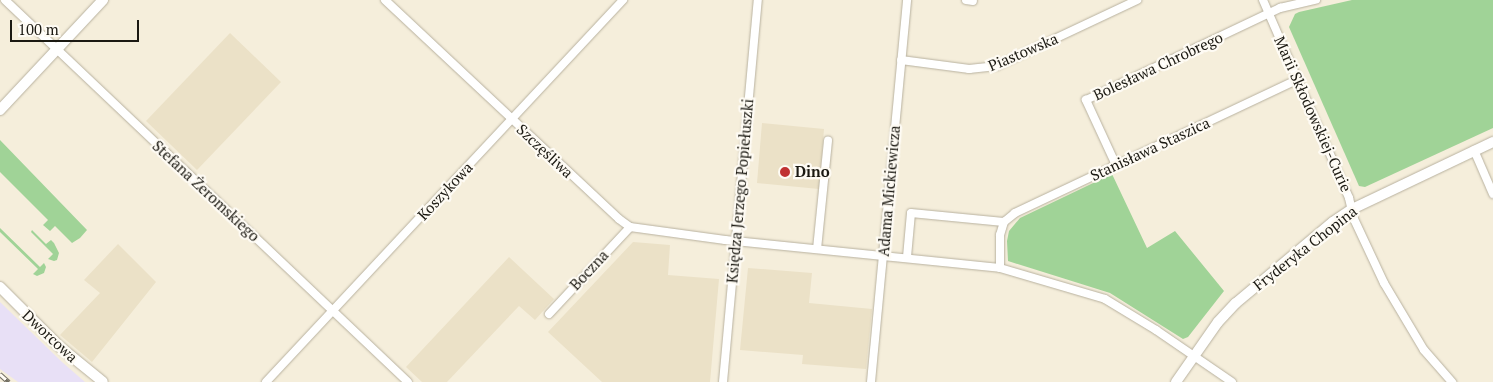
<!DOCTYPE html>
<html>
<head>
<meta charset="utf-8">
<style>
  body { margin:0 }
  #map { position:relative; width:1493px; height:382px; overflow:hidden; background:#f5eedb; font-family:"PT Serif",serif }
  div>[style] { position:absolute }
  .built>* { inset:0; background:#ebe1c7 }
  .industrial>* { inset:0; background:#e8e0f6 }
  .green>* { inset:0; background:#a0d397 }
  .roads { filter:drop-shadow(0 0 1px #b8b19f) drop-shadow(0 0 1px #b8b19f) }
  .minor>* { height:8px; margin:-4px; padding:0 4px; transform-origin:4px; border-radius:4px; background:#fff }
  .tertiary>* { height:10px; margin:-5px; padding:0 5px; transform-origin:5px; border-radius:5px; background:#fff }
  .rail>* { height:4.5px; margin-top:-2.25px; transform-origin:0; background:repeating-linear-gradient(90deg,#fefbf4 0 8px,#747064 0 16px); box-sizing:border-box; border-block:1px solid #747064 }
  .dots>* { width:14px; height:14px; translate:-50% -50%; box-sizing:border-box; border:2px solid #fefbf4; border-radius:50% }
  span { translate:-50% -50%; white-space:nowrap; text-align:center; line-height:1.15; -webkit-text-stroke:4.5px #fefbf4; paint-order:stroke }
  .street-label { font-size:15px; color:#1b1912 }
  .poi-label { font-size:15px; color:#1b1912; font-weight:700 }
  .left { translate:0 -50%; text-align:left }
  .scale { position:absolute; left:10px; top:20px; width:129px; height:22px; box-sizing:border-box; border:2px solid #1b1912; border-top:0; padding-left:6px; font-size:15px; line-height:18px; white-space:nowrap; color:#1b1912; -webkit-text-stroke:4px #fefbf4; paint-order:stroke }
</style>
</head>
<body>
<div id="map">
  <div class="built">
    <div style="clip-path:polygon(230px 33px,281px 82px,197px 170px,146px 121px)"></div>
    <div style="clip-path:polygon(762px 123px,824px 129px,819px 189px,757px 183px)"></div>
    <div style="clip-path:polygon(633px 242px,670px 245px,668px 275px,719px 279px,710px 382px,602px 382px,548px 332px)"></div>
    <div style="clip-path:polygon(118px 244px,156px 282px,92px 362px,60px 335px,100px 293px,84px 280px)"></div>
    <div style="clip-path:polygon(509px 257px,554px 299px,535px 320px,519px 306px,447px 382px,422px 382px,406px 367px)"></div>
    <div style="clip-path:polygon(748px 268px,812px 273px,809px 303px,872px 309px,866px 369px,802px 364px,803px 355px,740px 350px)"></div>
  </div>
  <div class="industrial">
    <div style="clip-path:polygon(0 302px,62px 362px,85px 382px,18px 382px,0 369px)"></div>
  </div>
  <div class="green">
    <div style="clip-path:polygon(1352px 0,1493px 0,1493px 128px,1365px 187px,1359px 186px,1289px 27px,1295px 14px,1299px 12px)"></div>
    <div style="clip-path:polygon(0 140px,87px 230px,80px 238px,72px 243px,55px 226px,50px 231px,43px 225px,48px 220px,0 172px)"></div>
    <div style="clip-path:polygon(1112px 174px,1147px 248px,1175px 231px,1224px 291px,1188px 337px,1183px 339px,1110px 293px,1008px 261px,1007px 241px,1009px 231px,1020px 218px)"></div>
    <div style="clip-path:polygon(0 228px,40px 267px,44px 263px,46px 267px,44px 273px,37px 276px,33px 274px,38px 269px,0 232px)"></div>
    <div style="clip-path:polygon(32px 230px,46px 244px,51px 240px,54px 243px,59px 253px,57px 260px,54px 261px,48px 259px,53px 254px,31px 232px)"></div>
  </div>
  <div class="roads">
    <div class="minor">
      <div style="left:5px;top:0;width:555px;rotate:43.47deg"></div>
      <div style="left:385px;top:0;width:320px;rotate:43.1deg"></div>
      <div style="left:619px;top:219px;width:14px;rotate:36deg"></div>
      <div style="left:630px;top:227px;width:96px;rotate:7.8deg"></div>
      <div style="left:725px;top:240px;width:276px;rotate:5.8deg"></div>
      <div style="left:1000px;top:268px;width:109px;rotate:16.4deg"></div>
      <div style="left:1105px;top:299px;width:60px;rotate:31.3deg"></div>
      <div style="left:1156px;top:330px;width:92px;rotate:34.4deg"></div>
      <div style="left:966px;top:0;width:7px;rotate:8deg"></div>
      <div style="left:1263px;top:0;width:216px;rotate:66.5deg"></div>
      <div style="left:1349px;top:198px;width:22px;rotate:77deg"></div>
      <div style="left:1354px;top:219px;width:71px;rotate:64.9deg"></div>
      <div style="left:1384px;top:283px;width:78px;rotate:59.2deg"></div>
      <div style="left:1424px;top:350px;width:43px;rotate:48.8deg"></div>
      <div style="left:901px;top:60px;width:69px;rotate:7.5deg"></div>
      <div style="left:969px;top:69px;width:28px;rotate:-6deg"></div>
      <div style="left:997px;top:66px;width:155px;rotate:-25.2deg"></div>
      <div style="left:1474px;top:150px;width:48px;rotate:66.6deg"></div>
      <div style="left:1116px;top:165px;width:72px;rotate:-114.8deg"></div>
      <div style="left:1086px;top:100px;width:215px;rotate:-25.4deg"></div>
      <div style="left:1280px;top:8px;width:37px;rotate:-13deg"></div>
      <div style="left:817px;top:249px;width:109px;rotate:-84.2deg"></div>
      <div style="left:907px;top:257px;width:44px;rotate:-84.8deg"></div>
      <div style="left:911px;top:213px;width:93px;rotate:5.5deg"></div>
      <div style="left:1000px;top:268px;width:33px;rotate:-90deg"></div>
      <div style="left:1000px;top:235px;width:14px;rotate:-73deg"></div>
      <div style="left:1004px;top:222px;width:14px;rotate:-39deg"></div>
      <div style="left:1015px;top:213px;width:313px;rotate:-25.3deg"></div>
      <div style="left:549px;top:314px;width:119px;rotate:-47deg"></div>
      <div style="left:266px;top:382px;width:523px;rotate:-46.94deg"></div>
      <div style="left:723px;top:382px;width:384px;rotate:-84.8deg"></div>
      <div style="left:871px;top:382px;width:384px;rotate:-84.6deg"></div>
    </div>
    <div class="tertiary">
      <div style="left:0;top:110px;width:151px;rotate:-46.9deg"></div>
      <div style="left:0;top:287px;width:85px;rotate:45deg"></div>
      <div style="left:60px;top:347px;width:55px;rotate:39.1deg"></div>
      <div style="left:1176px;top:382px;width:73px;rotate:-55deg"></div>
      <div style="left:1218px;top:322px;width:26px;rotate:-47deg"></div>
      <div style="left:1236px;top:303px;width:126px;rotate:-39.9deg"></div>
      <div style="left:1333px;top:222px;width:25px;rotate:-34deg"></div>
      <div style="left:1354px;top:208px;width:154px;rotate:-25.4deg"></div>
    </div>
  </div>
  <div class="rail">
    <div style="left:0;top:374px;width:12px;rotate:42deg"></div>
  </div>
  <div class="dots">
    <div style="left:785px;top:172px;background:#c03131"></div>
  </div>
  <div class="street-label">
    <span style="left:1023px;top:52px;rotate:-23deg">Piastowska</span>
    <span style="left:1158px;top:66px;rotate:-25deg">Bolesława Chrobrego</span>
    <span style="left:1313px;top:114px;rotate:66deg">Marii Skłodowskiej-Curie</span>
    <span style="left:1150px;top:149px;rotate:-25deg">Stanisława Staszica</span>
    <span style="left:545px;top:151px;rotate:43deg">Szczęśliwa</span>
    <span style="left:206px;top:191px;rotate:43deg">Stefana Żeromskiego</span>
    <span style="left:445px;top:191px;rotate:-47deg">Koszykowa</span>
    <span style="left:740px;top:191px;rotate:-85deg">Księdza Jerzego Popiełuszki</span>
    <span style="left:889px;top:191px;rotate:-85deg">Adama Mickiewicza</span>
    <span style="left:1305px;top:248px;rotate:-38deg">Fryderyka Chopina</span>
    <span style="left:589px;top:270px;rotate:-47deg">Boczna</span>
    <span style="left:50px;top:336px;rotate:43deg">Dworcowa</span>
  </div>
  <div class="poi-label">
    <span class="left" style="left:795px;top:172px">Dino</span>
  </div>
  <div class="scale">100 m</div>
</div>
</body>
</html>
